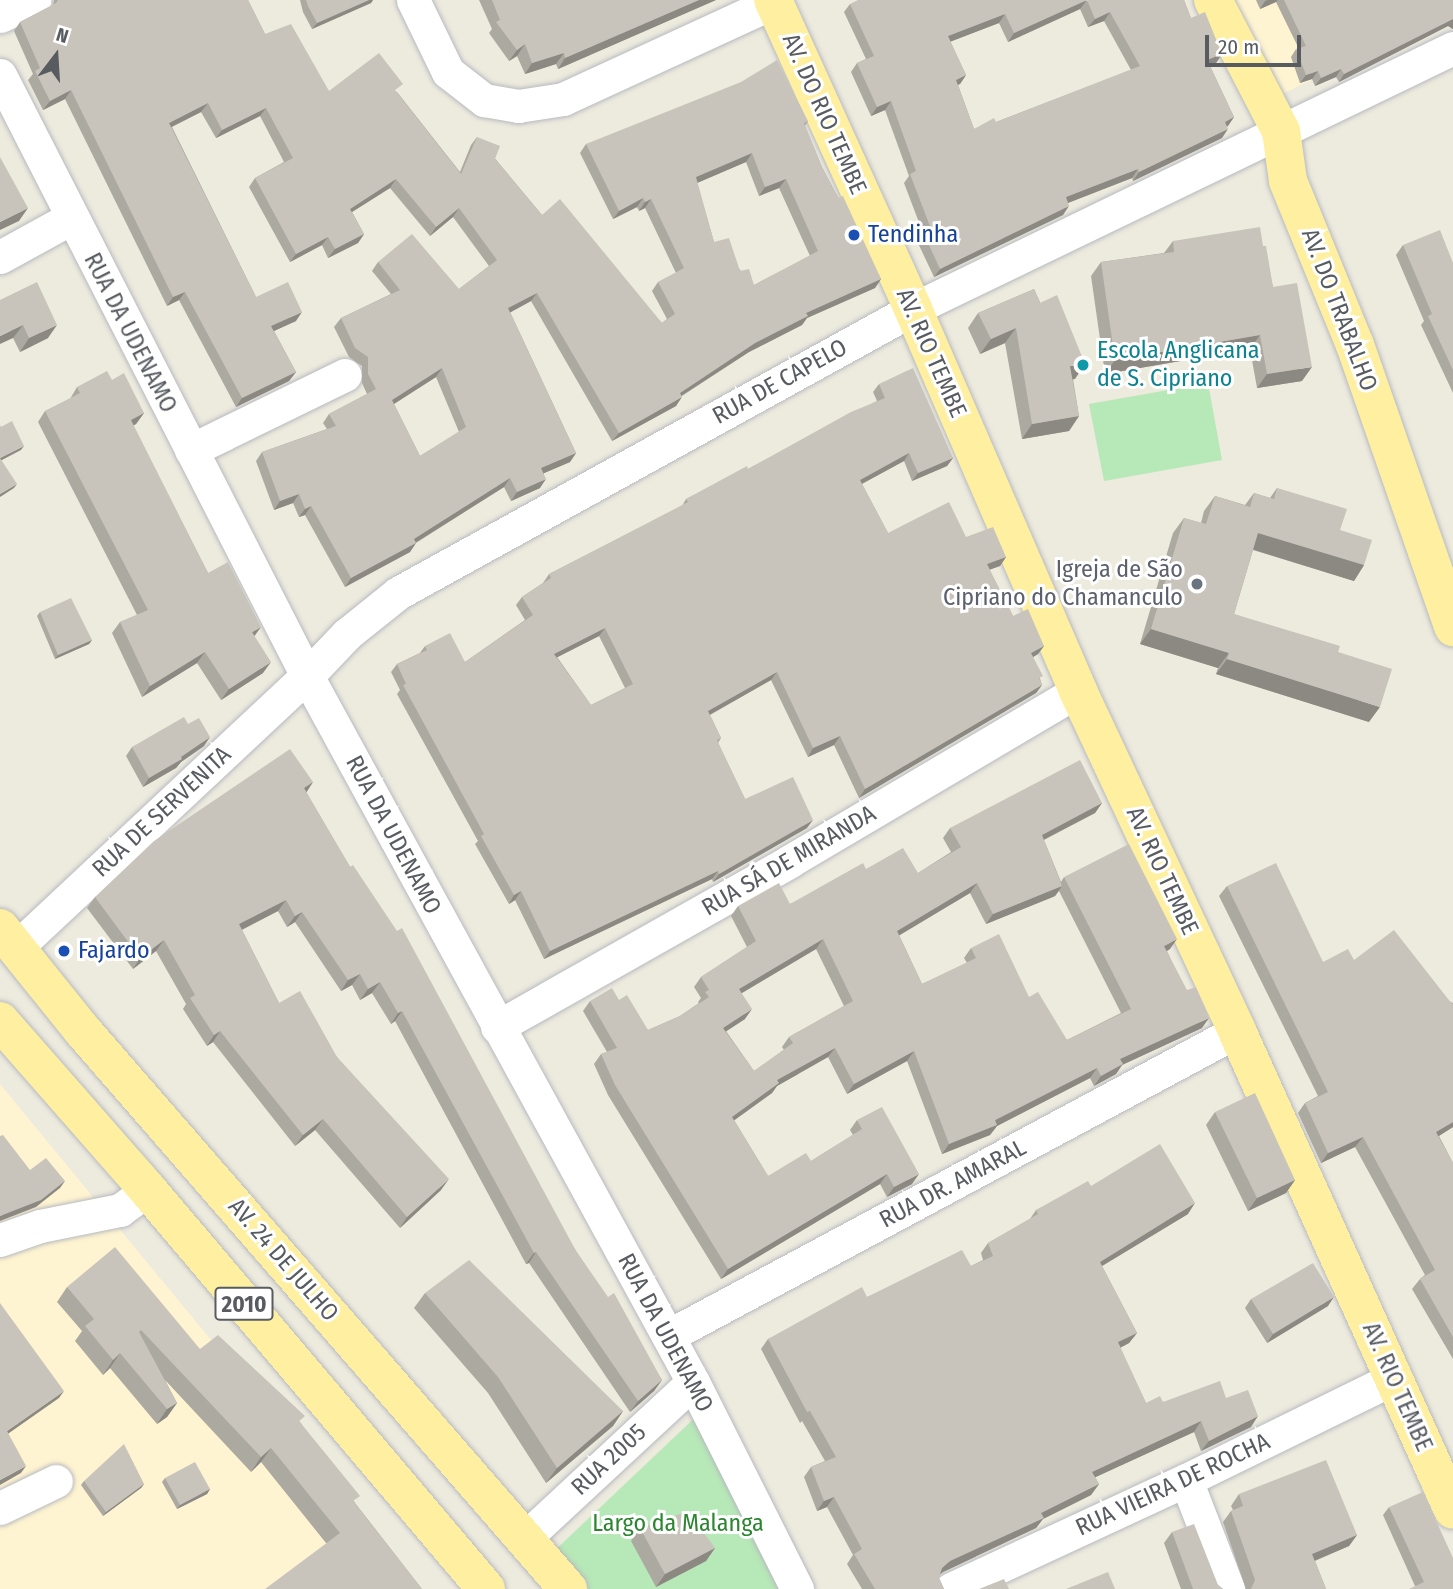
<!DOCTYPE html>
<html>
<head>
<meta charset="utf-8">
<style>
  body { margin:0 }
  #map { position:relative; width:1453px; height:1589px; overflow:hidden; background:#edeade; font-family:"Fira Sans Condensed",sans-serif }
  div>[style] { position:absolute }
  .commercial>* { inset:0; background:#fff4d1 }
  .green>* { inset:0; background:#b7e8b7 }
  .roads { filter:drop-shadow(0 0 2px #b7babf) drop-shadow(0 0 2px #b7babf) }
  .minor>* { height:33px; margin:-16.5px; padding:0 16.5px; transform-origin:16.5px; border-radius:16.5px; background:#fff }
  .major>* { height:38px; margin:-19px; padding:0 19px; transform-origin:19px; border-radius:19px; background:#fff0a1 }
  .wall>* { inset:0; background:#aca9a1 }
  .shaded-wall>* { inset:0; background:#8c8983 }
  .building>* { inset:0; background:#c8c4bb }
  .dots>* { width:19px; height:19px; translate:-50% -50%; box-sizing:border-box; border:4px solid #fff; border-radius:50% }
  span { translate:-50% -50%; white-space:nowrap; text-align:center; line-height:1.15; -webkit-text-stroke:6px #fff; paint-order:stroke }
  .shield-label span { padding:2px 5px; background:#fff; border:2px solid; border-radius:5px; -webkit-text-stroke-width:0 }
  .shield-label { font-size:23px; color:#585c61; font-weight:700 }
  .street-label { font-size:24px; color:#585c61 }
  .transit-label { font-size:24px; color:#164399 }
  .left { translate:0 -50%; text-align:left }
  .culture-label { font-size:24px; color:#0d838f }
  .worship-label { font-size:24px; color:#5b616d }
  .right { translate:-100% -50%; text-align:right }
  .park-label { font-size:24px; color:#2c8530 }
  .north { position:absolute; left:21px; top:21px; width:70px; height:70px; -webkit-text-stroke:5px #fff; paint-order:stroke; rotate:17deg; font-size:19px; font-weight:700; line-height:28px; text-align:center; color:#585c61 }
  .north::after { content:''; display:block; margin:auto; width:24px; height:32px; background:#585c61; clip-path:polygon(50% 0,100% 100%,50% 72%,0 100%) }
  .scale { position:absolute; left:1205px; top:35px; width:96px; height:32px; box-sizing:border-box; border:4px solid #585c61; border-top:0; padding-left:9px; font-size:21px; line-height:24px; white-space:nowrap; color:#585c61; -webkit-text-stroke:5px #fff; paint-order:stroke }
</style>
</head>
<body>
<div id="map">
  <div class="commercial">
    <div style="clip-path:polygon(1234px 0,1453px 0,1453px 11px,1280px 95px)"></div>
    <div style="clip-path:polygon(0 1084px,107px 1214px,417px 1589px,0 1589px)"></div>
  </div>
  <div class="green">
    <div style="clip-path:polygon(1208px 383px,1222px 460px,1104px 481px,1089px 404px)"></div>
    <div style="clip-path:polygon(702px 1411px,779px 1589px,581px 1589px,551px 1554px)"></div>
  </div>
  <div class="roads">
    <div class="minor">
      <div style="left:413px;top:0;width:80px;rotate:64.1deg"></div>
      <div style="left:448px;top:72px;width:46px;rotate:37.9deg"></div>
      <div style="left:484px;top:100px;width:35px;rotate:10deg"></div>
      <div style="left:518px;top:106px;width:46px;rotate:-8.8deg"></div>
      <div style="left:563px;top:99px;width:232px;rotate:-24.7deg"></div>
      <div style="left:0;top:16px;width:38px;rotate:-25deg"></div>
      <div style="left:0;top:75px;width:675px;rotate:62.94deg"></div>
      <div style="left:307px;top:676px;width:805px;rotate:61.33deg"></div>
      <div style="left:693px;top:1382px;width:232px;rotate:63.3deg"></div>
      <div style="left:0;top:257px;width:81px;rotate:-28.8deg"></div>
      <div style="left:191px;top:450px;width:171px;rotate:-26deg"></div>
      <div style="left:16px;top:948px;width:398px;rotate:-43.1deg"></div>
      <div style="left:307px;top:676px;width:58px;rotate:-46.4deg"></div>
      <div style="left:347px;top:634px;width:65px;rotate:-38.8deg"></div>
      <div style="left:398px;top:593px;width:588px;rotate:-28.87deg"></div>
      <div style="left:913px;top:309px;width:600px;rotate:-25.8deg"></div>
      <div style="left:497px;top:1027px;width:337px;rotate:-29.5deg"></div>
      <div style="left:790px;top:861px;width:334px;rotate:-30.6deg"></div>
      <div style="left:0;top:1240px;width:42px;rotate:-19.3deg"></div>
      <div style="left:40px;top:1226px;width:82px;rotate:-11.3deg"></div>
      <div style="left:120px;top:1210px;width:34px;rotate:-36deg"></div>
      <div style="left:668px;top:1336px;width:646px;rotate:-28.19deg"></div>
      <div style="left:1186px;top:1480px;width:117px;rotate:68.9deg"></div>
      <div style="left:0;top:1508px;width:62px;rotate:-25.7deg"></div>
      <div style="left:525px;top:1538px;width:229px;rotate:-42.9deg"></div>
      <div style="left:951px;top:1589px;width:259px;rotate:-24.9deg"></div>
      <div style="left:1186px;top:1480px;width:232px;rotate:-26.1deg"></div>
    </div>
    <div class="major">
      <div style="left:773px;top:0;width:339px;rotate:65.6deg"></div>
      <div style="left:913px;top:309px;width:416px;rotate:66.6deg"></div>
      <div style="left:1078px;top:691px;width:375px;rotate:64.9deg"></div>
      <div style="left:1237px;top:1031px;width:525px;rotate:65.73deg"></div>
      <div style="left:1213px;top:0;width:148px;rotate:62.6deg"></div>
      <div style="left:1281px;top:131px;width:50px;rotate:82deg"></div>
      <div style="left:1288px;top:181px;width:177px;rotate:67.8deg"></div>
      <div style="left:1355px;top:345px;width:299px;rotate:70.8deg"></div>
      <div style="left:0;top:928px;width:131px;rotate:51.2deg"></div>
      <div style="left:82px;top:1030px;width:741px;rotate:49deg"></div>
      <div style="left:0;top:1021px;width:225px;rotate:48.8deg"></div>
      <div style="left:148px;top:1190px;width:523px;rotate:49.73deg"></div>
    </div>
  </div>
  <div class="wall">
    <div style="clip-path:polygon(evenodd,54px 0,248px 0,265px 34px,329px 91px,397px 92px,460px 172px,471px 145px,477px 137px,542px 215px,662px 323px,667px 319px,652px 291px,658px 282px,676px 273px,645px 208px,639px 211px,637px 207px,613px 219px,580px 153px,586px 144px,808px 121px,805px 126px,822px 167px,881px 279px,875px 288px,807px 318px,802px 325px,749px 352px,682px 396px,676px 406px,612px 441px,531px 301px,510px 312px,576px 453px,570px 462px,544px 473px,540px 488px,511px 501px,504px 487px,416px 543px,410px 552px,345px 587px,305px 515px,299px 517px,293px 503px,274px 510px,256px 461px,262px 452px,327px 429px,323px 423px,329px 414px,367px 394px,362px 383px,362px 366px,349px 357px,334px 327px,341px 318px,391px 294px,372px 271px,378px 262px,459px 289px,489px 266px,453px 217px,430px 236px,390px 188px,352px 212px,364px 234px,358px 243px,328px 258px,322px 245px,290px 262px,249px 187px,255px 178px,284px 162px,260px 116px,216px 138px,201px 112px,172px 127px,256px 297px,296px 321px,274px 331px,296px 372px,289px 381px,236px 407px,179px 300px,167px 306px,65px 99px,43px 110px,28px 80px,33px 74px,14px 31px,20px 22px,53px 5px,54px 0,746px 162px,759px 196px,779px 188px,810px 256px,754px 285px,714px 242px,697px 183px,746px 162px,54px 0,436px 377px,459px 432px,420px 456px,394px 404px,436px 377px)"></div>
    <div style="clip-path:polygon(300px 0,373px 0,371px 3px,312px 29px,303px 12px)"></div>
    <div style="clip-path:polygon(479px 0,716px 0,558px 69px,556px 64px,525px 74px,517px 56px,509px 61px,489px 33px,492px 29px)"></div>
    <div style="clip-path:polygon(evenodd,1184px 0,1191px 18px,1222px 54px,1216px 63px,1210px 66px,1234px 117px,1227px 127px,1222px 138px,1133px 181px,1132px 178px,1068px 203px,1063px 215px,934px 277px,917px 241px,923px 233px,904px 183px,909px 176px,885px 110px,871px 116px,851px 72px,857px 63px,866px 59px,844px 12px,850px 4px,1184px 0,1080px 9px,1088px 27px,1104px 21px,1131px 70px,996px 122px,974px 129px,958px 85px,960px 84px,966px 75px,950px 41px,999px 23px,1008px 42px,1080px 9px)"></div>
    <div style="clip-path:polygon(1256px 0,1453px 0,1453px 29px,1448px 26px,1339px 82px,1336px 77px,1315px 86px,1312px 79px,1300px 83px,1291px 57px,1296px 49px,1299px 49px,1276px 2px,1260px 9px)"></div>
    <div style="clip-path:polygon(1173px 241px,1263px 246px,1273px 287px,1302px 381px,1257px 388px,1250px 349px,1105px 374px,1091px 276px,1101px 262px,1164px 253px)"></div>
    <div style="clip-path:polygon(1403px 245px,1453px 263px,1453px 393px,1421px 325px,1424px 321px,1396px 255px)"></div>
    <div style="clip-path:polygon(1034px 289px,1075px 379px,1073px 379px,1079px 416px,1069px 431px,1022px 439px,1005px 343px,980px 354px,968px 328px,978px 313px)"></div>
    <div style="clip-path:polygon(0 300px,48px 338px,20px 352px,13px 338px)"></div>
    <div style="clip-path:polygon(112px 380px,144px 413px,136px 424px,133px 426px,208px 573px,254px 637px,263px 673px,221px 700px,197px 663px,142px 697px,112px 633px,120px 622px,137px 615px,38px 422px,45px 411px,70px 399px,77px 387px)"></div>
    <div style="clip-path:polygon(evenodd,879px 384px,953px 458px,947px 466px,912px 481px,904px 461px,862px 484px,888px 533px,966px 537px,1006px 557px,1000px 566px,989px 569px,1013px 616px,1044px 646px,1038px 654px,1033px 657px,1042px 685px,1036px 693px,859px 798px,834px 745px,808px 757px,771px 680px,710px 715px,721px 738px,718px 743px,745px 799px,807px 828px,713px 882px,712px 879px,544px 959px,515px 900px,509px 904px,475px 844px,478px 841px,397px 694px,400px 690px,391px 672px,397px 664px,420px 653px,425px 646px,465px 662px,525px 620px,516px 605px,522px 597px,543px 583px,549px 574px,682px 506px,686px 499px,748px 469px,877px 401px,873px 392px,879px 384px,599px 636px,625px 688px,591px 705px,557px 657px,599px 636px)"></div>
    <div style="clip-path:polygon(1277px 488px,1340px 530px,1364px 565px,1354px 581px,1253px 550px,1234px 614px,1338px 652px,1369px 722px,1216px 674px,1218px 668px,1140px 644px,1173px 533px,1184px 518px,1201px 523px,1204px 511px,1215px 496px,1245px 505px,1254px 493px,1270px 498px)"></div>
    <div style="clip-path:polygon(40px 612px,92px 640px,89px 644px,55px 659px,37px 616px)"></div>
    <div style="clip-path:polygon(188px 724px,204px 746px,181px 762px,176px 768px,143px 787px,126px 756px,132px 747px)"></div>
    <div style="clip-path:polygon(313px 782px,306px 792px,576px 1251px,662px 1380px,654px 1391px,630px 1412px,529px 1263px,526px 1264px,395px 1021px,391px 1024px,372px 993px,360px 1000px,352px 985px,341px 991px,295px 922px,287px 927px,278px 911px,242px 930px,279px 1003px,337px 1057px,441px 1190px,400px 1228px,315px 1130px,295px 1146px,213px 1042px,207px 1046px,183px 1009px,186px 1004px,156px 951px,133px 969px,87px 908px,95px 897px)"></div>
    <div style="clip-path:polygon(evenodd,1102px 803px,1095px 813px,1044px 840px,1061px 882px,1064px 877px,1170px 949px,1167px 951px,1202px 1028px,1122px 1065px,1116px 1074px,1094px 1086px,1090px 1078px,997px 1126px,990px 1135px,942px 1154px,907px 1061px,847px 1094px,828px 1057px,777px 1086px,772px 1093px,734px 1120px,768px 1176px,811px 1161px,853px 1135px,850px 1130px,857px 1120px,912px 1184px,887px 1197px,880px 1184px,721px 1279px,608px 1095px,594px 1064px,601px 1054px,607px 1052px,583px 1011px,590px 1001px,619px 1000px,648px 1030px,680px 1016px,699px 1003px,698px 1002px,701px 998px,694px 987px,701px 977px,747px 947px,731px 916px,738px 906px,790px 904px,866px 869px,918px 873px,951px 852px,943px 838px,950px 828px,1102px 803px,1059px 891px,1121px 1013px,1067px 1040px,1029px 997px,971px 948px,964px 958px,967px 963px,922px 984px,899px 935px,970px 893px,986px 924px,1055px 896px,1059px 891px,1102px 803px,816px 949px,844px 1006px,789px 1037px,782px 1047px,784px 1050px,754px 1071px,726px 1031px,745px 1019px,741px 993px,816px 949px)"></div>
    <div style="clip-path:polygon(1227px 886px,1323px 962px,1354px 960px,1453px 1003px,1453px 1127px,1439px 1136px,1453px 1163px,1453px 1359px,1412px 1289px,1420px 1279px,1425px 1275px,1355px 1147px,1321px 1163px,1298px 1113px,1305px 1103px,1318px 1096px,1219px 896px)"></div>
    <div style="clip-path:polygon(1215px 1112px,1295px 1180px,1286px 1193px,1248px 1211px,1206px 1125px)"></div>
    <div style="clip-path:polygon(1091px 1186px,1188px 1214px,1102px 1266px,1137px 1333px,1129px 1343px,1120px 1348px,1146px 1403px,1226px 1398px,1251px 1427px,1201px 1451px,1194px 1432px,1095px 1477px,1099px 1484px,1091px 1495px,1043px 1519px,1036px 1528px,943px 1572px,940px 1574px,939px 1578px,944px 1589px,862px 1589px,847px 1564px,853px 1555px,827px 1507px,817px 1511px,804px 1477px,811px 1467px,825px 1461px,802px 1421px,800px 1423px,761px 1349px,768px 1339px,867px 1297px,971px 1266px,983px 1260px,981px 1253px,988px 1243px,1030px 1219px,1036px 1210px)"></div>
    <div style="clip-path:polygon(67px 1287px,200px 1349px,300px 1422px,355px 1503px,422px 1589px,326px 1543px,261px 1462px,251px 1472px,165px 1380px,177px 1403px,167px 1417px,157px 1424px,110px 1368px,103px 1375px,75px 1341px,82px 1331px,57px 1302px)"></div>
    <div style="clip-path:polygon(425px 1293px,623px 1411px,613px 1426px,546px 1483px,488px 1393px,414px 1308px)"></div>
    <div style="clip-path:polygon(1251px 1299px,1328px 1306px,1267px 1343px,1245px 1308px)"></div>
    <div style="clip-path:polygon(165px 1478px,210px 1489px,207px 1494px,177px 1509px,162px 1482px)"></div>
    <div style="clip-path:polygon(84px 1481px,144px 1484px,141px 1488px,103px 1516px,81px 1485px)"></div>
    <div style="clip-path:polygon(1239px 1494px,1357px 1535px,1349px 1546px,1315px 1561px,1326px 1589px,1246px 1589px,1223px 1522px,1231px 1511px,1233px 1510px,1231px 1506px)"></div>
    <div style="clip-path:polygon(1389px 1507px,1453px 1589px,1415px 1586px,1383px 1515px)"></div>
    <div style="clip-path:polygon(640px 1528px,715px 1548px,706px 1561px,656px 1587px,631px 1541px)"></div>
    <div style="clip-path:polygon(1172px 1532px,1218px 1585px,1223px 1589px,1181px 1589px,1164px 1543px)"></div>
  </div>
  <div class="shaded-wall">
    <div style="clip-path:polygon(369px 0,373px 0,371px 3px,312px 29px,317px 23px)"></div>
    <div style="clip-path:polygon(699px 0,716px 0,558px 69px,565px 58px)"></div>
    <div style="clip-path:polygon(1087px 0,1080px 9px,1008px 42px,1014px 33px)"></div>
    <div style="clip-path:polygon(1268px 0,1278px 0,1276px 2px,1260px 9px,1265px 1px)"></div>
    <div style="clip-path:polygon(1110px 12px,1104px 21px,1088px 27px,1095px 19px)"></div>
    <div style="clip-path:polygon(1005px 14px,999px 23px,942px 45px,948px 36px)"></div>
    <div style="clip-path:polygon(1453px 19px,1453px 29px,1448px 26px,1339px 82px,1344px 74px)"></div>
    <div style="clip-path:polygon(525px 44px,517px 56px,509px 61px,517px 50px)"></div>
    <div style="clip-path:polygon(564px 53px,556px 64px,525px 74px,532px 63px)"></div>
    <div style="clip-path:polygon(1222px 54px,1216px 63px,1201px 69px,1207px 60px)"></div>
    <div style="clip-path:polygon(1341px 69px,1336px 77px,1315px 86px,1321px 78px)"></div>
    <div style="clip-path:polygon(1318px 71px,1312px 79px,1300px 83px,1306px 75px)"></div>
    <div style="clip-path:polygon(966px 75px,960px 84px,949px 88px,956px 80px)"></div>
    <div style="clip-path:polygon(71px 90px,65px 99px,43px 110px,50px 101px)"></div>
    <div style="clip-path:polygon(891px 101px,885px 110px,871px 116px,877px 107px)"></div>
    <div style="clip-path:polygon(208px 103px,201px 112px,163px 131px,169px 123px)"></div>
    <div style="clip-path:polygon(266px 108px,260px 116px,216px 138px,222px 130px)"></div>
    <div style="clip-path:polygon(1234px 117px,1228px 126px,1218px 131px,1225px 122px)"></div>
    <div style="clip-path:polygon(1228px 129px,1222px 138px,1133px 181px,1139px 172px)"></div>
    <div style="clip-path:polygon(752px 153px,746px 162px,690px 186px,696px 177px)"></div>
    <div style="clip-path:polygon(1138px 169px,1132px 178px,1060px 206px,1066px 197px)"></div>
    <div style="clip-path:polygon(396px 179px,390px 188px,344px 217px,350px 209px)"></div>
    <div style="clip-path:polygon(786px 179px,779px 188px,759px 196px,765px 187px)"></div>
    <div style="clip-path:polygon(643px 198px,637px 207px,613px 219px,619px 211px)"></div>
    <div style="clip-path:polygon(651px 199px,645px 208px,639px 211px,645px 202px)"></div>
    <div style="clip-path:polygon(1069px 206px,1063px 215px,934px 277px,940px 269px)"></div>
    <div style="clip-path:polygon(28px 208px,19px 221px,0 230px,0 222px)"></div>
    <div style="clip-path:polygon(459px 208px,453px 217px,430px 236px,436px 227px)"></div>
    <div style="clip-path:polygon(364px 234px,358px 243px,328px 258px,335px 249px)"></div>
    <div style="clip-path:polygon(328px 237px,322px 245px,290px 262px,296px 254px)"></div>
    <div style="clip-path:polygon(881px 279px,875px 288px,807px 318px,802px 325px,749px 352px,673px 401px,680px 393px,755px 343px,806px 313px)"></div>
    <div style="clip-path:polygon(185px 292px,179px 300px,167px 306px,173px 297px)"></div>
    <div style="clip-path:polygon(537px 293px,531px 301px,502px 317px,508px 308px)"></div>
    <div style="clip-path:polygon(302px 312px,296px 321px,265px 335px,271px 326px)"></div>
    <div style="clip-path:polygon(23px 325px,13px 338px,0 344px,0 336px)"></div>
    <div style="clip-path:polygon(57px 325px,48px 338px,20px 352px,29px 338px)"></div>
    <div style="clip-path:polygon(1016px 328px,1005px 343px,980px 354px,991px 339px)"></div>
    <div style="clip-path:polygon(1260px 335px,1250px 349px,1105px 374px,1115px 360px)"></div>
    <div style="clip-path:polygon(1085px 364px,1075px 379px,1060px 382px,1070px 366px)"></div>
    <div style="clip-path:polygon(1312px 367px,1302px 381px,1257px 388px,1267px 374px)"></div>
    <div style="clip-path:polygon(442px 368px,436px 377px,386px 409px,392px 400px)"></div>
    <div style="clip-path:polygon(296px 372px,289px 381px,236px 407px,242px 398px)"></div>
    <div style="clip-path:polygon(682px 397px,676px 406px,612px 441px,619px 433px)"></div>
    <div style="clip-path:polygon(144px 413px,136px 424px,123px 431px,131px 420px)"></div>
    <div style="clip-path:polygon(1079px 416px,1069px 431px,1022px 439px,1032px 424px)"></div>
    <div style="clip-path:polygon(24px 446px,21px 450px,0 461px,0 458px)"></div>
    <div style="clip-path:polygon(576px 453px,570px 462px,535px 477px,541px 468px)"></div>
    <div style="clip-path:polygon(909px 453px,904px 461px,854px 488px,860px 480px)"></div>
    <div style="clip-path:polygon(953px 458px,947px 466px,912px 481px,918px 473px)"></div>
    <div style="clip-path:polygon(510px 478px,504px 487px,410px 546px,416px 543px,410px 552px,345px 587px,351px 578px)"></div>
    <div style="clip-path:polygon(546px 479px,540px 488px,511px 501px,517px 492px)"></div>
    <div style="clip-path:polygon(17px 484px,14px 488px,0 497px,0 494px)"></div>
    <div style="clip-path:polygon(299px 494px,293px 503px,274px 510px,280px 501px)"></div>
    <div style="clip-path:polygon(311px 506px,305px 515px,299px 517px,305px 509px)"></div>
    <div style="clip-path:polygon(1258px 533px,1364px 565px,1354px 581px,1248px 548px)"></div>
    <div style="clip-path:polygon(1006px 557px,1000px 566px,981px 573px,987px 564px)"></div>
    <div style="clip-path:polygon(261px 627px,253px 638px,252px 632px)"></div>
    <div style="clip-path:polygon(605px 628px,599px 636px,548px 662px,554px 654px)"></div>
    <div style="clip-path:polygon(1151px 629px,1229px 653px,1218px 668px,1140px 644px)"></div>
    <div style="clip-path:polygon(92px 640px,89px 644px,55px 659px,58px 655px)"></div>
    <div style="clip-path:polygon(1044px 646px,1038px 654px,1025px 662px,1031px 653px)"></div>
    <div style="clip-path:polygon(205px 652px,197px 663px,142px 697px,150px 686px)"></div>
    <div style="clip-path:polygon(1227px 659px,1380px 707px,1369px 722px,1216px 674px)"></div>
    <div style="clip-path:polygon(271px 662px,263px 673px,221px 700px,229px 689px)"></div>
    <div style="clip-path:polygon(777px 672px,771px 680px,702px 719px,708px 711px)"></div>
    <div style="clip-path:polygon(1042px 685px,1036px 693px,859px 798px,865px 789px)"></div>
    <div style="clip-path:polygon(840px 736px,834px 745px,808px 757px,813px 748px)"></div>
    <div style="clip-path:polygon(210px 737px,204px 746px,181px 762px,176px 768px,143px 787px,149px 778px)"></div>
    <div style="clip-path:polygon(313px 782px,306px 793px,304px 788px)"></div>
    <div style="clip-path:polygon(1102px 803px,1095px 813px,1035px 844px,1042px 835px)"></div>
    <div style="clip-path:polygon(813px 820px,807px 828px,713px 882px,719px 874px)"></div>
    <div style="clip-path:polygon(718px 871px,712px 879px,544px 959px,550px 951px)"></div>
    <div style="clip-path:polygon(977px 883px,970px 893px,890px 941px,897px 931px)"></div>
    <div style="clip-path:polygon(1062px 886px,1055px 896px,986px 924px,993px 914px)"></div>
    <div style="clip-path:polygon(521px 891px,515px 900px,509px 904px,514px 895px)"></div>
    <div style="clip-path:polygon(286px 900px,278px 911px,231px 935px,239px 924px)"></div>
    <div style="clip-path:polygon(302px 912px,295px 922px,287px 927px,295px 916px)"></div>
    <div style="clip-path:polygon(823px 939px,816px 949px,732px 999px,739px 989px)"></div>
    <div style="clip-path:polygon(1177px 939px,1170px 949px,1157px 956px,1164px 946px)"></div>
    <div style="clip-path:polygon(164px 940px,156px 951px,133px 969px,140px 958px)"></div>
    <div style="clip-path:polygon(360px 974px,352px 985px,341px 991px,348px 980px)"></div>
    <div style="clip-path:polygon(380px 982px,372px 993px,360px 1000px,368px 989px)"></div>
    <div style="clip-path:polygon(752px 1009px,745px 1019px,716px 1038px,723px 1028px)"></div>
    <div style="clip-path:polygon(402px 1011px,395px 1021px,391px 1024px,398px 1013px)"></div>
    <div style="clip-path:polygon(1209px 1018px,1202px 1028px,1122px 1065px,1116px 1074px,1094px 1086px,1101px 1076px,1120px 1059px)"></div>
    <div style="clip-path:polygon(220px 1031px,213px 1042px,207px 1046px,214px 1035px)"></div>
    <div style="clip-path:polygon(835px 1048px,828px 1057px,777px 1086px,772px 1093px,725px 1127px,732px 1117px,777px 1080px)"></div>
    <div style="clip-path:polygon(914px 1051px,907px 1061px,847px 1094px,854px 1084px)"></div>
    <div style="clip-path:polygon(1097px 1068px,1090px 1078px,997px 1126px,990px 1135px,942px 1154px,949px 1144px)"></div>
    <div style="clip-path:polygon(323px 1119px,315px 1130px,295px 1146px,303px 1135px)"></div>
    <div style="clip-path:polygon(1453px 1122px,1453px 1127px,1429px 1142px,1436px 1132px)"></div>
    <div style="clip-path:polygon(1363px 1137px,1355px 1147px,1321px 1163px,1328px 1153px)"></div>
    <div style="clip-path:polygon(887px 1174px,880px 1184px,721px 1279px,728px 1269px)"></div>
    <div style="clip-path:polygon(919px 1174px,912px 1184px,887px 1197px,894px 1187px)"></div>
    <div style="clip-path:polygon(449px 1179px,441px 1190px,400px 1228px,407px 1217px)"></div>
    <div style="clip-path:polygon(1295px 1180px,1286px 1193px,1248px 1211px,1257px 1198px)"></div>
    <div style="clip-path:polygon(65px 1181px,60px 1188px,36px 1207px,0 1221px,0 1216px)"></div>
    <div style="clip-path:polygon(1195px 1203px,1188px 1214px,1092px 1272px,1100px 1262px)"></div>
    <div style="clip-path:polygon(536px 1252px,529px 1263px,526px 1264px,534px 1253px)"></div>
    <div style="clip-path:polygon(1334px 1297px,1328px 1306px,1267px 1343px,1273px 1334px)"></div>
    <div style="clip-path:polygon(1137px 1333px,1129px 1343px,1110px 1353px,1118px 1342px)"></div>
    <div style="clip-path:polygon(120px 1353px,110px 1368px,103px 1375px,113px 1360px)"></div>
    <div style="clip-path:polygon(662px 1380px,654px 1391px,630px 1412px,638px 1401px)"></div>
    <div style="clip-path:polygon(64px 1391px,59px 1398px,2px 1438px,7px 1431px)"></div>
    <div style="clip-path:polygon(177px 1403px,167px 1417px,157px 1424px,167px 1409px)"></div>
    <div style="clip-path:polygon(623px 1411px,613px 1426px,546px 1483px,557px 1468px)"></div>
    <div style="clip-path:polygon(1258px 1416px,1251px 1427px,1201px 1451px,1209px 1441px)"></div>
    <div style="clip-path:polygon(1201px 1421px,1194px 1432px,1085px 1482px,1092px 1472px)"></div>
    <div style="clip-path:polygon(271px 1448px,261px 1462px,251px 1472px,261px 1457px)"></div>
    <div style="clip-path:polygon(26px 1466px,21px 1473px,0 1485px,0 1480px)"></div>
    <div style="clip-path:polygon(144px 1484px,141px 1488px,103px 1516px,106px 1512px)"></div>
    <div style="clip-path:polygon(1099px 1484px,1091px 1495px,1043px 1519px,1036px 1528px,943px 1572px,935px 1579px,942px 1568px,950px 1561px,1041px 1513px)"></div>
    <div style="clip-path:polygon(210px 1489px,207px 1494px,177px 1509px,180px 1505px)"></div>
    <div style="clip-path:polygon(834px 1497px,827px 1507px,817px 1511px,824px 1501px)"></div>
    <div style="clip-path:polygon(1357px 1535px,1349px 1546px,1304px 1565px,1312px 1554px)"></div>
    <div style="clip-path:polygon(715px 1548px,706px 1561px,656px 1587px,665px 1574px)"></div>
  </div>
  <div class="building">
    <div style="clip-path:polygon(evenodd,58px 0,248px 0,265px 34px,291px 24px,329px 91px,379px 53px,403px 84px,395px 90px,461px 174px,477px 137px,500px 146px,495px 159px,542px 215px,560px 199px,662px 323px,675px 314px,658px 282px,684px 268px,651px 199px,645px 202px,643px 198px,619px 211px,586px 144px,741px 82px,777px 60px,808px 121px,804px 123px,822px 167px,838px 198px,843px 196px,881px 279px,806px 313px,808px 316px,755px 343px,680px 393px,682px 397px,619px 433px,537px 293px,508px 308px,576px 453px,541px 468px,546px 479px,517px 492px,510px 478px,414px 539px,416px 543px,351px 578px,311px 506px,305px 509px,299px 494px,280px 501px,262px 452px,336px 426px,329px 414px,376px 389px,368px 374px,368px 357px,355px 348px,341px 318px,400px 290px,378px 262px,412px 234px,459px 289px,497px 260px,459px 208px,436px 227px,396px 179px,350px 209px,364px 234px,335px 249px,328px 237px,296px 254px,255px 178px,293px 158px,266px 108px,222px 130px,208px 103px,169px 123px,256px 297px,288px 282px,302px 312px,271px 326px,296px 372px,242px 398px,185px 292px,173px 297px,71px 90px,50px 101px,35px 71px,40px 68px,20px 22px,56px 3px,58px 0,752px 153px,765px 187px,786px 179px,818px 251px,754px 285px,749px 269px,740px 271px,729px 238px,714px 242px,696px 177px,752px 153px,58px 0,442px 368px,466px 427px,420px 456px,392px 400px,442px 368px)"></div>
    <div style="clip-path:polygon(306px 0,369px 0,317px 23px,308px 6px)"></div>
    <div style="clip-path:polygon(492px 0,699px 0,565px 58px,564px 53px,532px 63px,525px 44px,517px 50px,496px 22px,500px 20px)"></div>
    <div style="clip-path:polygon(evenodd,858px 0,1184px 0,1191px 18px,1205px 12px,1222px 54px,1207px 60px,1234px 117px,1225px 122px,1228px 129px,1139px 172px,1138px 169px,1066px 197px,1069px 206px,940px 269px,923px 232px,931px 229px,910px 174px,916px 171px,891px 101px,877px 107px,857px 63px,874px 56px,850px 4px,858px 0,1087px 0,1095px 19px,1110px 12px,1140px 66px,996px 122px,994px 118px,974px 129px,956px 80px,966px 75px,948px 36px,1005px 14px,1014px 33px,1087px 0)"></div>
    <div style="clip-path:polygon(1284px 0,1453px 0,1453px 19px,1344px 74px,1341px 69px,1321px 78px,1318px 71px,1306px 75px,1296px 49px,1306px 46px)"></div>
    <div style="clip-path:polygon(0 157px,28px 208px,0 222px)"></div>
    <div style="clip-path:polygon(1260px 227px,1263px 246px,1266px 246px,1273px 287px,1297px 283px,1312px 367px,1267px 374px,1260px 335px,1115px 360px,1101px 262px,1174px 252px,1173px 241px)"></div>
    <div style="clip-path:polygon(1440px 230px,1453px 263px,1453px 370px,1428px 316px,1432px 314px,1403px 245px)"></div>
    <div style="clip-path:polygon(37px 282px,57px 325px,29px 338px,23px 325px,0 336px,0 300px)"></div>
    <div style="clip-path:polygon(1034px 289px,1040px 303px,1057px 295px,1085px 364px,1070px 366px,1079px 416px,1032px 424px,1016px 328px,991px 339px,978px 313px)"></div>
    <div style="clip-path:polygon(evenodd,913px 368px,953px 458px,918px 473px,909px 453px,860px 480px,888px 533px,949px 502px,966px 537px,993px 527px,1006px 557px,987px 564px,1013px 616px,1028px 609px,1044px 646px,1031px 653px,1043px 676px,1039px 678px,1042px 685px,865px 789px,840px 736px,813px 748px,777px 672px,708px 711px,721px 738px,717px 740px,745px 799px,793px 777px,813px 820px,719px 874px,718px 871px,550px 951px,521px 891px,514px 895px,481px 836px,484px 834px,403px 685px,406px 684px,397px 664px,427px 650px,425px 646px,450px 633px,465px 662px,533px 615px,522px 597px,551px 578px,549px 574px,688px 502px,686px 499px,747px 466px,748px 469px,851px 412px,885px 398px,879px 384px,913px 368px,605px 628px,633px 684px,591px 705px,554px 654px,605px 628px)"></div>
    <div style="clip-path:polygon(107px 371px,112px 380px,124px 373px,144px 413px,131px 420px,208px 573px,228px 562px,261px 627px,252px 632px,271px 662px,229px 689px,205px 652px,150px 686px,120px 622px,148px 610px,45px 411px,80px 393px,77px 387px)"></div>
    <div style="clip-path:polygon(12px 421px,24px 446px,0 458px,0 425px,1px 427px)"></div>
    <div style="clip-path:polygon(0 458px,17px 484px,0 494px)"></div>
    <div style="clip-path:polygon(1277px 488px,1347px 509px,1340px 530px,1372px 540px,1364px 565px,1258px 533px,1234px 614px,1340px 646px,1338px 652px,1392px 669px,1380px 707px,1227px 659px,1229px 653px,1151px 629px,1184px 518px,1206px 524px,1215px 496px,1250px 507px,1254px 493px,1274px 499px)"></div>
    <div style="clip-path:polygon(71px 598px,92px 640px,58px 655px,40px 612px)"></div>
    <div style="clip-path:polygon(184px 717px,188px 724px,199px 718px,210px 737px,181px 757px,182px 759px,149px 778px,132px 747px)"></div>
    <div style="clip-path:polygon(290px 749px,313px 782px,304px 788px,350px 867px,353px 865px,397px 931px,402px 928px,576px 1251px,608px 1297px,614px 1293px,662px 1380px,638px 1401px,536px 1252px,534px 1253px,402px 1011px,398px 1013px,380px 982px,368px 989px,360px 974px,348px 980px,302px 912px,295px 916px,286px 900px,239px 924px,279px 1003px,300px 991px,337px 1057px,449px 1179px,407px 1217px,323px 1119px,303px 1135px,220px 1031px,214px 1035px,190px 998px,195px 995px,164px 940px,140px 958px,95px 897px,154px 841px)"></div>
    <div style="clip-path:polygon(evenodd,1080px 760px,1102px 803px,1042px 835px,1062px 886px,993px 914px,977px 883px,897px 931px,922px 984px,976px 958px,971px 948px,999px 934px,1029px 997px,1038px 992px,1067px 1040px,1131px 1009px,1064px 877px,1129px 844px,1177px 939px,1164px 946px,1187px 990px,1196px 987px,1209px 1018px,1120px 1059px,1123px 1064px,1101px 1076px,1097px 1068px,995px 1120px,997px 1125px,949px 1144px,914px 1051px,854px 1084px,835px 1048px,777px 1080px,779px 1083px,732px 1117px,768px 1176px,806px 1153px,811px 1161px,862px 1129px,857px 1120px,882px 1107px,919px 1174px,894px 1187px,887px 1174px,728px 1269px,615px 1085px,601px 1054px,617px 1048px,590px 1001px,612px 988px,619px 1000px,627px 995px,648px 1030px,680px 1016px,709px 997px,705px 992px,709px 990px,701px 977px,756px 941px,738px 906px,779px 883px,790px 904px,863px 863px,866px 869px,903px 848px,918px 873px,961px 847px,950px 828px,1080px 760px,823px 939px,853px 1001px,789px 1037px,793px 1043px,754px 1071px,723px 1028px,752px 1009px,739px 989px,823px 939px)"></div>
    <div style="clip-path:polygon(1276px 863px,1323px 962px,1348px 949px,1354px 960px,1394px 930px,1452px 1004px,1453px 1003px,1453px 1122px,1436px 1132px,1453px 1163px,1453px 1337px,1420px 1279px,1435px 1270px,1363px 1137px,1328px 1153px,1305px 1103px,1328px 1092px,1227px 886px)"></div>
    <div style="clip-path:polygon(1255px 1093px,1295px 1180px,1257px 1198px,1215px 1112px)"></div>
    <div style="clip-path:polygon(3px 1135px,30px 1170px,46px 1158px,65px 1181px,41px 1200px,0 1216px,0 1136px)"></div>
    <div style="clip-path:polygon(1160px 1144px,1195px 1203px,1100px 1262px,1137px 1333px,1118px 1342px,1146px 1403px,1160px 1396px,1163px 1402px,1220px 1381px,1226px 1398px,1248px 1390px,1258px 1416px,1209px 1441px,1201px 1421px,1092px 1472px,1099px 1484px,1041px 1513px,1044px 1518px,950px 1561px,942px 1568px,939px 1578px,944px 1589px,875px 1589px,854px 1554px,862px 1549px,834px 1497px,824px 1501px,811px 1467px,836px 1457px,810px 1411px,807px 1412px,768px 1339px,862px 1287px,867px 1297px,962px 1250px,971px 1266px,993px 1256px,988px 1243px,1038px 1214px,1036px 1210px,1088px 1181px,1091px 1186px)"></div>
    <div style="clip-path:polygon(115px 1247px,200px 1349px,218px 1335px,305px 1416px,299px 1421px,360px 1496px,353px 1501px,422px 1589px,265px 1589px,340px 1533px,271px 1448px,261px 1457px,141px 1330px,139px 1332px,177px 1403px,167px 1409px,120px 1353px,113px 1360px,85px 1326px,94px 1319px,67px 1287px)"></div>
    <div style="clip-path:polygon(469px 1260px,623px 1411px,557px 1468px,498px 1377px,425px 1293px)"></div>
    <div style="clip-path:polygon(1313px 1263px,1334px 1297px,1273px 1334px,1251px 1299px)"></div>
    <div style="clip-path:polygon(0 1303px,64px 1391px,7px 1431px,26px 1466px,0 1480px)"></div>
    <div style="clip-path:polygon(124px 1444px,144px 1484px,106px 1512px,84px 1481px)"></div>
    <div style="clip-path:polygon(1326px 1460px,1357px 1535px,1312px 1554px,1326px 1589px,1251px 1589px,1255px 1580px,1231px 1511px,1243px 1506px,1239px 1494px)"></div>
    <div style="clip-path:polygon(195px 1462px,210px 1489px,180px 1505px,165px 1478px)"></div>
    <div style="clip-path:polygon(1423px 1492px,1453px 1558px,1453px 1589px,1409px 1589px,1424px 1582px,1389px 1507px)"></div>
    <div style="clip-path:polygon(688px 1511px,715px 1548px,665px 1574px,640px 1528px)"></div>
    <div style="clip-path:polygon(1194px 1524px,1218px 1585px,1223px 1589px,1193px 1589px,1172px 1532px)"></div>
    <div style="clip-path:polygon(1108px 1572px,1115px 1589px,1066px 1589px)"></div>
    <div style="clip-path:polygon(1004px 1579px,1009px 1589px,979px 1589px)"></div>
  </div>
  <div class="dots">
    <div style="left:854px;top:235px;background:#1a4fb4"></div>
    <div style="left:1083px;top:365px;background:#0f9aa8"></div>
    <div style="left:1197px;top:584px;background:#6b7280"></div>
    <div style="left:64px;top:951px;background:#1a4fb4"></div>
  </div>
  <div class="shield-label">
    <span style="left:244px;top:1304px">2010</span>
  </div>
  <div class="street-label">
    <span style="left:824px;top:114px;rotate:66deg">AV. DO RIO TEMBE</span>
    <span style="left:1339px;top:310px;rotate:69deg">AV. DO TRABALHO</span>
    <span style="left:130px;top:333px;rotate:63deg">RUA DA UDENAMO</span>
    <span style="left:931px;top:353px;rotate:66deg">AV. RIO TEMBE</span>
    <span style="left:780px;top:382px;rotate:-29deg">RUA DE CAPELO</span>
    <span style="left:162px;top:812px;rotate:-43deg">RUA DE SERVENITA</span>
    <span style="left:393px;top:835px;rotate:62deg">RUA DA UDENAMO</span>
    <span style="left:789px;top:861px;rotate:-30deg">RUA SÁ DE MIRANDA</span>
    <span style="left:1162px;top:871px;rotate:65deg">AV. RIO TEMBE</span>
    <span style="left:953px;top:1184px;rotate:-28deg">RUA DR. AMARAL</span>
    <span style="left:283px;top:1260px;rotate:49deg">AV. 24 DE JULHO</span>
    <span style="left:665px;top:1333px;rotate:62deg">RUA DA UDENAMO</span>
    <span style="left:1397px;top:1387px;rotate:66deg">AV. RIO TEMBE</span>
    <span style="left:609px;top:1460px;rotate:-43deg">RUA 2005</span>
    <span style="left:1173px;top:1485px;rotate:-25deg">RUA VIEIRA DE ROCHA</span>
  </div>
  <div class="transit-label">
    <span class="left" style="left:868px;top:235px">Tendinha</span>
    <span class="left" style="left:78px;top:951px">Fajardo</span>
  </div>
  <div class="culture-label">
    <span class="left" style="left:1097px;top:365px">Escola Anglicana<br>de S. Cipriano</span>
  </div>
  <div class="worship-label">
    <span class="right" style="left:1183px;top:584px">Igreja de São<br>Cipriano do Chamanculo</span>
  </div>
  <div class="park-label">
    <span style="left:678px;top:1524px">Largo da Malanga</span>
  </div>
  <div class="north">N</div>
  <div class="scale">20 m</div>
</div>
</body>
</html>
